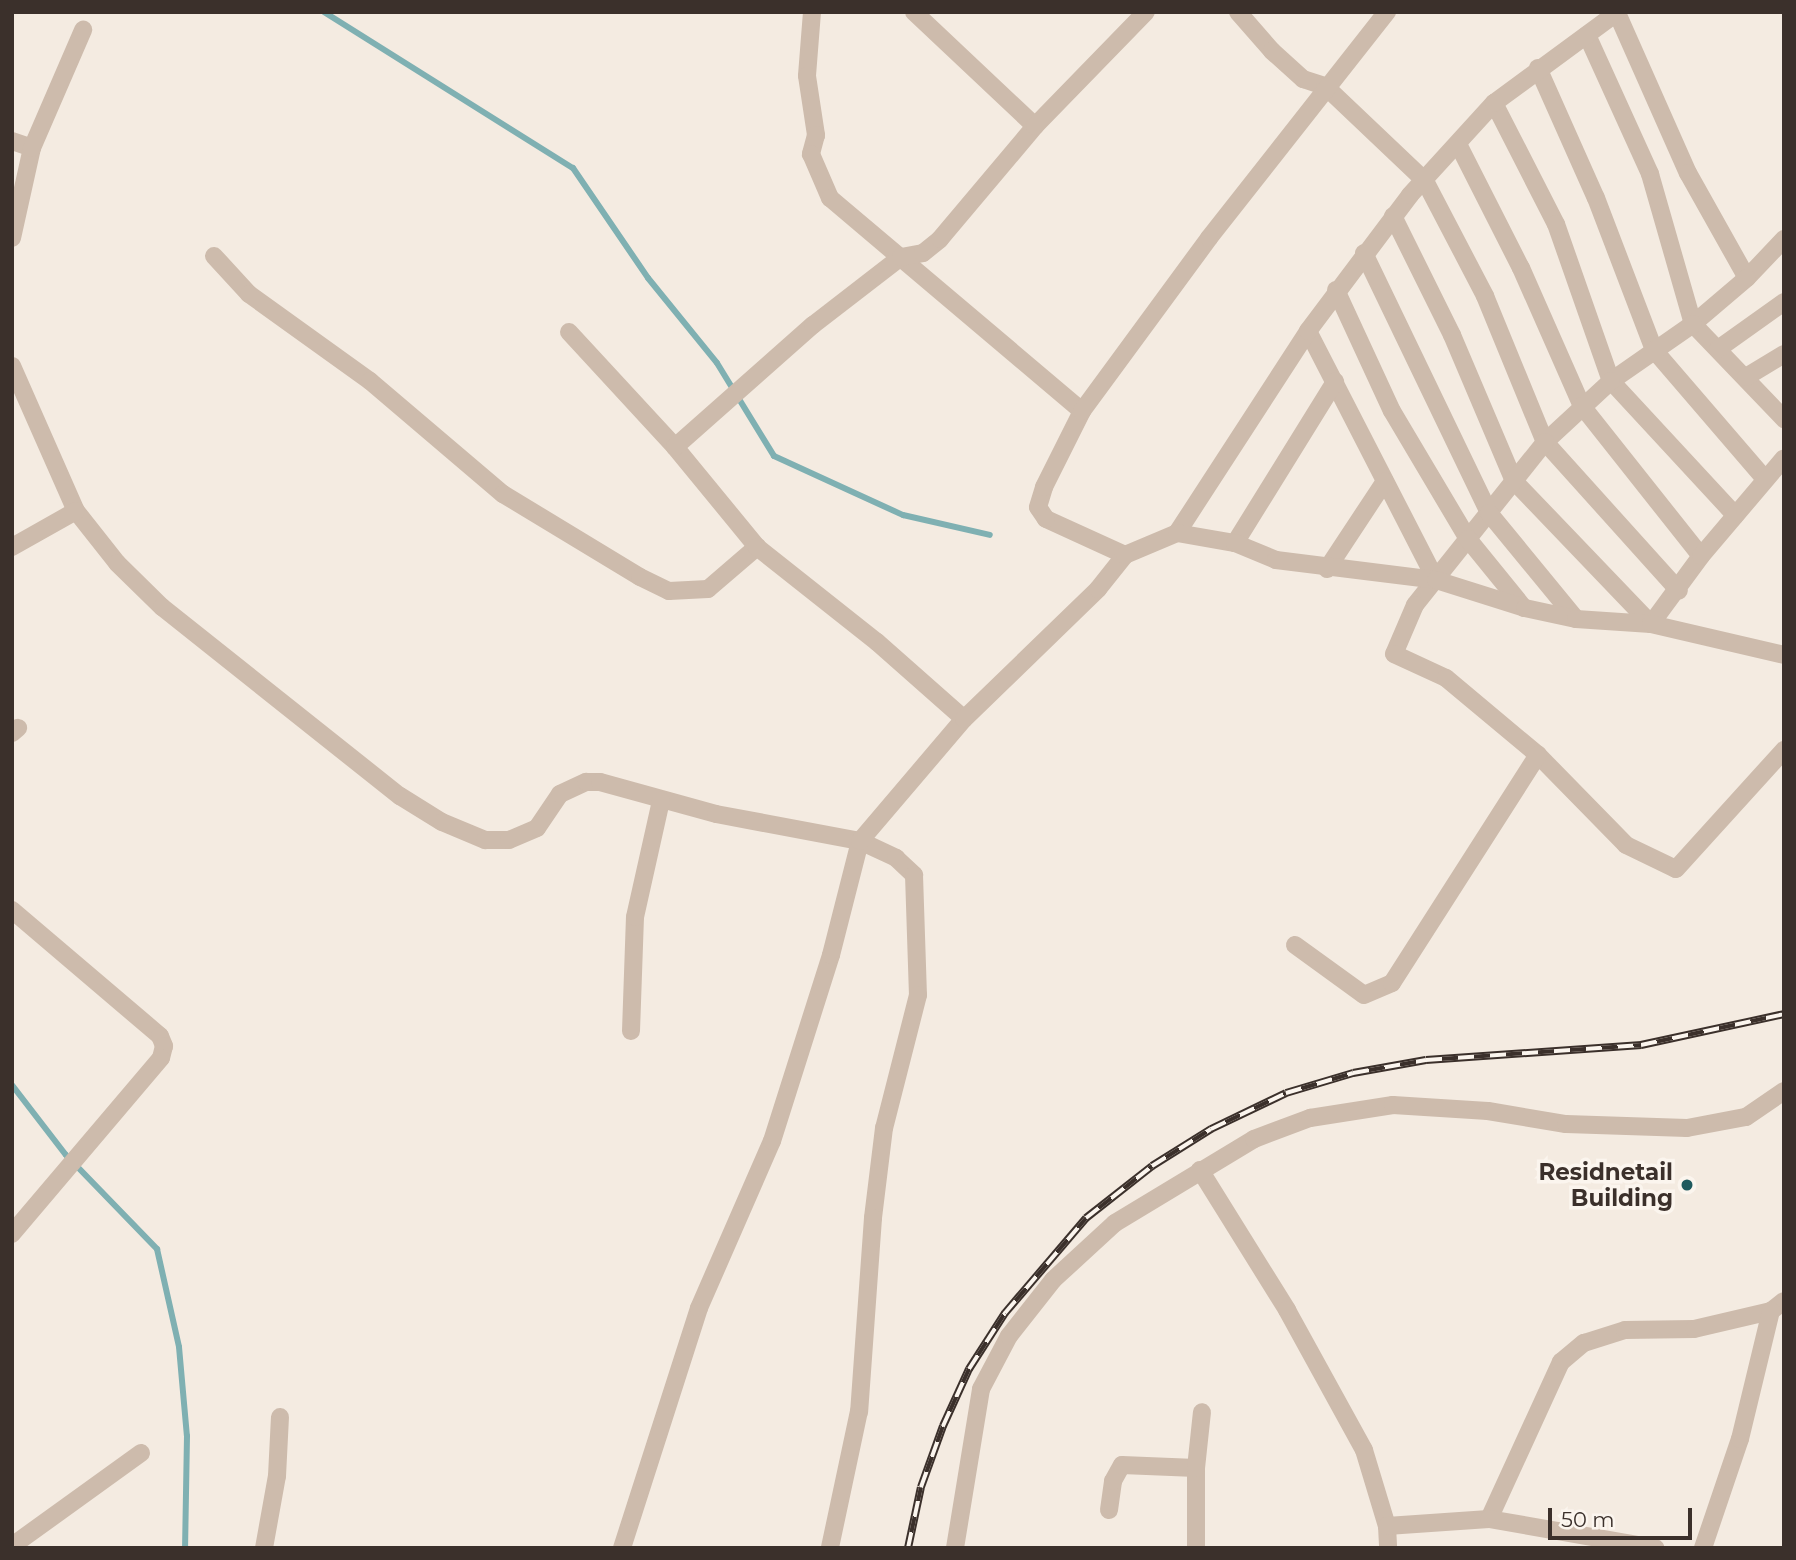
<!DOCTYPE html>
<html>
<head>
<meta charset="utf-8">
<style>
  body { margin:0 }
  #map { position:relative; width:1796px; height:1560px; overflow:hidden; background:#f4ebe1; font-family:Montserrat,sans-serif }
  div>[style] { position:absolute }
  .stream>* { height:6px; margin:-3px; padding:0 3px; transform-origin:3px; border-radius:3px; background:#7fb0b2 }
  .minor>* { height:18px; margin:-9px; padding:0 9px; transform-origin:9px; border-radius:9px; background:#cdbbac }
  .rail>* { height:8px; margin-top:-4px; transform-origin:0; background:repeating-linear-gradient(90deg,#fbf5ee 0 16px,#3b302b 0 32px); box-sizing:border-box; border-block:2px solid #3b302b }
  .dots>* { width:19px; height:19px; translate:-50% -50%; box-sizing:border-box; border:4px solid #fbf5ee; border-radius:50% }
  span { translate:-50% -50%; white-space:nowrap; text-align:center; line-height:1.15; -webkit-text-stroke:7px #fbf5ee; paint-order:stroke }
  .poi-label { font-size:23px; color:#3b302b; font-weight:700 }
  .right { translate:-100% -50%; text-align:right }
  .frame { position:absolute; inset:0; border:14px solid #3b302b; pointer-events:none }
  .scale { position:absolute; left:1548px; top:1508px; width:144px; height:32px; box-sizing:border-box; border:4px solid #3b302b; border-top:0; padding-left:9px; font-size:21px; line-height:24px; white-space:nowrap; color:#3b302b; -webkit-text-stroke:5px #fbf5ee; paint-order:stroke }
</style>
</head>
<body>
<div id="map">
  <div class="stream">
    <div style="left:324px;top:12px;width:294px;rotate:32.1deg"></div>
    <div style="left:573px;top:168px;width:133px;rotate:55.7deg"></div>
    <div style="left:648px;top:278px;width:109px;rotate:50.9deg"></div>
    <div style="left:717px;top:363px;width:109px;rotate:58.5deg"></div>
    <div style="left:774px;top:456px;width:142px;rotate:24.6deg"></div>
    <div style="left:903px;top:515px;width:89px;rotate:12.9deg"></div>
    <div style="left:12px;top:1085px;width:88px;rotate:52.4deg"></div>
    <div style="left:66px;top:1155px;width:131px;rotate:45.9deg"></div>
    <div style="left:157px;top:1249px;width:100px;rotate:77.3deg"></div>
    <div style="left:179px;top:1347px;width:89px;rotate:84.9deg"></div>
    <div style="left:187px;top:1436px;width:112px;rotate:91deg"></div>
  </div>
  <div class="minor">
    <div style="left:812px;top:12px;width:64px;rotate:94.5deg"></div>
    <div style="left:807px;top:76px;width:60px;rotate:81.3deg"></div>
    <div style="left:816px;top:135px;width:20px;rotate:105deg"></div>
    <div style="left:811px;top:154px;width:48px;rotate:66.6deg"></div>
    <div style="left:830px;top:198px;width:330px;rotate:40.2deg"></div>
    <div style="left:914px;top:12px;width:166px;rotate:43.3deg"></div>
    <div style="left:1238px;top:12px;width:52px;rotate:48.9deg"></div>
    <div style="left:1272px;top:51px;width:42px;rotate:42.1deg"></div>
    <div style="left:1303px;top:79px;width:23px;rotate:18deg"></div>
    <div style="left:1325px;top:86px;width:138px;rotate:43.5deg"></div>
    <div style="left:1425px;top:181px;width:130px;rotate:62.4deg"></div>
    <div style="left:1485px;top:296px;width:158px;rotate:67.7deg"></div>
    <div style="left:1545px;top:442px;width:200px;rotate:48deg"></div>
    <div style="left:1617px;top:13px;width:175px;rotate:66.1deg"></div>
    <div style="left:1688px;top:173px;width:120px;rotate:60.7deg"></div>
    <div style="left:1587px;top:35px;width:153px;rotate:65.6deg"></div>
    <div style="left:1650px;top:174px;width:156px;rotate:74deg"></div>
    <div style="left:1693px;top:324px;width:132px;rotate:46.2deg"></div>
    <div style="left:1538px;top:68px;width:142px;rotate:66deg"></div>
    <div style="left:1596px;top:198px;width:163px;rotate:69.1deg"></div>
    <div style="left:1654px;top:350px;width:169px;rotate:49.3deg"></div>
    <div style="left:1494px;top:103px;width:136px;rotate:62.9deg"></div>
    <div style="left:1556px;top:224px;width:166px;rotate:70.7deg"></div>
    <div style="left:1611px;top:381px;width:183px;rotate:47.2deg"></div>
    <div style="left:12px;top:141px;width:21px;rotate:19deg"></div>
    <div style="left:1458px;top:144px;width:139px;rotate:63.1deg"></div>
    <div style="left:1521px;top:268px;width:151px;rotate:66.2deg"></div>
    <div style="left:1582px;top:406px;width:191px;rotate:51.6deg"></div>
    <div style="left:1393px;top:216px;width:133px;rotate:63.6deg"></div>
    <div style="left:1452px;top:335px;width:159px;rotate:67deg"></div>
    <div style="left:1514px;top:481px;width:198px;rotate:46.2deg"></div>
    <div style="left:1651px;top:624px;width:84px;rotate:-53.7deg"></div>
    <div style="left:1701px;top:556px;width:128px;rotate:-49.7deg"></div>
    <div style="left:12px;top:238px;width:92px;rotate:-77.5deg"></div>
    <div style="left:32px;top:148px;width:129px;rotate:-66.6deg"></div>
    <div style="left:1784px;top:239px;width:54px;rotate:133.5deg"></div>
    <div style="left:1747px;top:278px;width:71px;rotate:139.6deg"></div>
    <div style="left:1693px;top:324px;width:100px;rotate:145.2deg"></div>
    <div style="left:1611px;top:381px;width:90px;rotate:137.3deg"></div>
    <div style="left:1545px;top:442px;width:208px;rotate:128.6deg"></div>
    <div style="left:1415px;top:605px;width:53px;rotate:113.2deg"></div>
    <div style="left:1394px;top:654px;width:57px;rotate:24.8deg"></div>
    <div style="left:1446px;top:678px;width:120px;rotate:39.9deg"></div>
    <div style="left:1538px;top:755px;width:126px;rotate:45.6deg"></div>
    <div style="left:1626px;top:845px;width:55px;rotate:25.6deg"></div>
    <div style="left:1676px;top:869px;width:161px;rotate:-47.8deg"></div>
    <div style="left:1364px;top:253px;width:288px;rotate:64.3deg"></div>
    <div style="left:1489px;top:513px;width:137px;rotate:50.6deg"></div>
    <div style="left:214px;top:256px;width:52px;rotate:47.4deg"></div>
    <div style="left:249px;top:294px;width:149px;rotate:35.7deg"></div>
    <div style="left:370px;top:381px;width:175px;rotate:40.4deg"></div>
    <div style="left:503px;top:494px;width:160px;rotate:31.2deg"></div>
    <div style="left:640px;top:577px;width:32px;rotate:26deg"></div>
    <div style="left:669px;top:591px;width:39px;rotate:-3deg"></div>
    <div style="left:708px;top:589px;width:65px;rotate:-40.6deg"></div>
    <div style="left:1336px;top:290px;width:133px;rotate:65.2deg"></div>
    <div style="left:1392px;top:411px;width:149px;rotate:59.3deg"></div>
    <div style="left:1468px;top:539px;width:89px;rotate:50.9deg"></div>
    <div style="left:1308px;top:331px;width:280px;rotate:62.8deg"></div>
    <div style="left:569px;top:332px;width:156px;rotate:47.3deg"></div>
    <div style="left:675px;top:447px;width:129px;rotate:50.6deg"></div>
    <div style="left:757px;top:547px;width:153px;rotate:38.4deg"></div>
    <div style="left:877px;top:642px;width:116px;rotate:41.5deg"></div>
    <div style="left:1718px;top:349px;width:81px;rotate:-35.5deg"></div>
    <div style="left:12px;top:366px;width:158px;rotate:66.2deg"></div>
    <div style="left:76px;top:511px;width:66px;rotate:51.7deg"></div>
    <div style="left:117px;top:563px;width:63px;rotate:44.4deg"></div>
    <div style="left:162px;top:607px;width:304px;rotate:38.5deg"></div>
    <div style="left:400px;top:796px;width:49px;rotate:31.8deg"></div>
    <div style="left:442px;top:822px;width:47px;rotate:22.7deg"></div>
    <div style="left:485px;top:840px;width:24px"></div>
    <div style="left:509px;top:840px;width:30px;rotate:-23deg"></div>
    <div style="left:537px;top:828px;width:41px;rotate:-55.9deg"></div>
    <div style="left:560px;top:794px;width:29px;rotate:-25deg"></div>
    <div style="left:586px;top:782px;width:14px"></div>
    <div style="left:600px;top:782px;width:120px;rotate:15.4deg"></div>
    <div style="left:716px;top:814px;width:147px;rotate:10.6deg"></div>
    <div style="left:860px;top:841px;width:40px;rotate:25deg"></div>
    <div style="left:896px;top:858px;width:25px;rotate:43deg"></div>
    <div style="left:914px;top:875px;width:120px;rotate:88.1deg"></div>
    <div style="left:918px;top:995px;width:137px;rotate:104.3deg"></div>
    <div style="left:884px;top:1128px;width:91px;rotate:97deg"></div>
    <div style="left:873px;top:1218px;width:194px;rotate:94.1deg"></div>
    <div style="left:859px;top:1411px;width:140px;rotate:102deg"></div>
    <div style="left:1746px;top:377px;width:44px;rotate:-31.2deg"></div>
    <div style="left:675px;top:447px;width:184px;rotate:-41.5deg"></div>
    <div style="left:813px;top:325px;width:111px;rotate:-37.7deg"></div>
    <div style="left:901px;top:257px;width:22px;rotate:-10deg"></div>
    <div style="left:923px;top:253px;width:22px;rotate:-39deg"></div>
    <div style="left:940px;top:239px;width:148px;rotate:-49.9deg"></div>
    <div style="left:1035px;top:126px;width:159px;rotate:-45.8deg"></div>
    <div style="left:1177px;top:533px;width:241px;rotate:-57deg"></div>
    <div style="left:1308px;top:331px;width:170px;rotate:-53.1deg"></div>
    <div style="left:1410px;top:195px;width:125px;rotate:-47.6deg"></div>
    <div style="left:1494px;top:103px;width:154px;rotate:-36.3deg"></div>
    <div style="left:1235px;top:543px;width:190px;rotate:-58.2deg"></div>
    <div style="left:12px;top:547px;width:73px;rotate:-29.4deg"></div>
    <div style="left:1125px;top:555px;width:87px;rotate:-155.5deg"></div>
    <div style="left:1046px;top:519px;width:14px;rotate:-124deg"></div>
    <div style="left:1038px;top:507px;width:21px;rotate:-73deg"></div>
    <div style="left:1044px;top:487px;width:85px;rotate:-63.4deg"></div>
    <div style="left:1082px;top:411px;width:215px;rotate:-53.7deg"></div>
    <div style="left:1209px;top:238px;width:288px;rotate:-51.8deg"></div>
    <div style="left:1327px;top:569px;width:105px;rotate:-56.6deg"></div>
    <div style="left:12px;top:733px;width:8px;rotate:-40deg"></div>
    <div style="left:12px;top:910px;width:194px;rotate:40.4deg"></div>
    <div style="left:160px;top:1036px;width:11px;rotate:68deg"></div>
    <div style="left:164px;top:1046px;width:12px;rotate:104deg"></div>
    <div style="left:161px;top:1058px;width:231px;rotate:130.3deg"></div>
    <div style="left:1295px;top:945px;width:85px;rotate:35.9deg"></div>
    <div style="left:1364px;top:995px;width:30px;rotate:-23deg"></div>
    <div style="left:1392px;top:983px;width:271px;rotate:-57.4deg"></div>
    <div style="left:631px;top:1031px;width:114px;rotate:-88deg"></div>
    <div style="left:635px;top:917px;width:119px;rotate:-77.4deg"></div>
    <div style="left:1200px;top:1170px;width:165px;rotate:58.1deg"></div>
    <div style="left:1287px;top:1310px;width:160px;rotate:61.2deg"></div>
    <div style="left:1364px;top:1450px;width:79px;rotate:73.2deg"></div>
    <div style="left:1387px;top:1526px;width:22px;rotate:87deg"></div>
    <div style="left:1109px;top:1510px;width:29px;rotate:-82deg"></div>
    <div style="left:1113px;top:1481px;width:18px;rotate:-61deg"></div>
    <div style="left:1122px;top:1465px;width:74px;rotate:2.3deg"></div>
    <div style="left:1489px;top:1519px;width:173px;rotate:-65.4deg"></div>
    <div style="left:1561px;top:1362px;width:30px;rotate:-40deg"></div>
    <div style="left:1584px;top:1343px;width:43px;rotate:-17.6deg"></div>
    <div style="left:1625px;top:1330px;width:69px;rotate:-0.8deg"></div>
    <div style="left:1694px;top:1329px;width:79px;rotate:-13.2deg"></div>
    <div style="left:1771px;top:1311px;width:16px;rotate:-38deg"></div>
    <div style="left:1387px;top:1526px;width:102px;rotate:-3.9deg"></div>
    <div style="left:1489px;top:1519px;width:169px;rotate:9.9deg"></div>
    <div style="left:12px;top:1546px;width:159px;rotate:-35.8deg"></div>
    <div style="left:264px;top:1548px;width:73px;rotate:-79.8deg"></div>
    <div style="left:277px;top:1476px;width:59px;rotate:-87.1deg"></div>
    <div style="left:622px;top:1548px;width:252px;rotate:-72.2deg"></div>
    <div style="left:699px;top:1308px;width:182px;rotate:-66.4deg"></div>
    <div style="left:772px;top:1141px;width:195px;rotate:-72.4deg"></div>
    <div style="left:831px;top:955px;width:118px;rotate:-75.7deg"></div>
    <div style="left:860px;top:841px;width:160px;rotate:-49.6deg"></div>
    <div style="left:964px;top:719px;width:187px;rotate:-44.1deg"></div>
    <div style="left:1098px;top:589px;width:43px;rotate:-51.5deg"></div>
    <div style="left:1125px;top:555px;width:56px;rotate:-22.9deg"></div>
    <div style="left:1177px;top:533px;width:59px;rotate:9.8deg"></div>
    <div style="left:1235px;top:543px;width:44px;rotate:22.5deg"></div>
    <div style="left:1276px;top:560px;width:161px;rotate:7.1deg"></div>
    <div style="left:1436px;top:580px;width:93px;rotate:17.5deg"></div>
    <div style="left:1525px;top:608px;width:52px;rotate:12.2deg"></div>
    <div style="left:1576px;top:619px;width:75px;rotate:3.8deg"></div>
    <div style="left:1651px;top:624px;width:137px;rotate:13.1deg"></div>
    <div style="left:955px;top:1548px;width:161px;rotate:-80.7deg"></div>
    <div style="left:981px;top:1389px;width:60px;rotate:-62.2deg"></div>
    <div style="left:1009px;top:1336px;width:71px;rotate:-51.8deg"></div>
    <div style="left:1053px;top:1280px;width:84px;rotate:-42.6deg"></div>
    <div style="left:1115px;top:1223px;width:162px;rotate:-31.1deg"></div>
    <div style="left:1254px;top:1139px;width:60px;rotate:-20.6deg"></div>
    <div style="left:1310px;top:1118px;width:84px;rotate:-8.9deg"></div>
    <div style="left:1393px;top:1105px;width:95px;rotate:3.6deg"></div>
    <div style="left:1488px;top:1111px;width:79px;rotate:9.5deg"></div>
    <div style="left:1566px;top:1124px;width:121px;rotate:1.9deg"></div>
    <div style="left:1687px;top:1128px;width:60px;rotate:-10.6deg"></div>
    <div style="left:1746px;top:1117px;width:46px;rotate:-34.4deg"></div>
    <div style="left:1196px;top:1548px;width:80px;rotate:-90deg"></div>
    <div style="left:1196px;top:1468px;width:56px;rotate:-83.9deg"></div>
    <div style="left:1703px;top:1548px;width:115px;rotate:-71.3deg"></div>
    <div style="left:1740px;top:1439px;width:132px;rotate:-76.4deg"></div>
  </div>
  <div class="rail">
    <div style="left:908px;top:1548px;width:62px;rotate:-78deg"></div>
    <div style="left:921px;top:1487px;width:65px;rotate:-70.2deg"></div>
    <div style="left:943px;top:1426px;width:63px;rotate:-65.5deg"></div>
    <div style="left:969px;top:1369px;width:67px;rotate:-57.3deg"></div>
    <div style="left:1005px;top:1313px;width:125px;rotate:-49.5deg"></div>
    <div style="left:1086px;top:1218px;width:84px;rotate:-38.2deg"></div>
    <div style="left:1152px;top:1166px;width:70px;rotate:-32.1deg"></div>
    <div style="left:1211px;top:1129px;width:83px;rotate:-25.6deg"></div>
    <div style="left:1286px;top:1093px;width:70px;rotate:-16.6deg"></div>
    <div style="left:1353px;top:1073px;width:74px;rotate:-10.1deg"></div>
    <div style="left:1426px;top:1060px;width:216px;rotate:-4deg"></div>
    <div style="left:1641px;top:1045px;width:146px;rotate:-12.2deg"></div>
  </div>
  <div class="dots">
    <div style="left:1687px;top:1185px;background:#1f5a5e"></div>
  </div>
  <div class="poi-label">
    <span class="right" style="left:1673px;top:1185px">Residnetail<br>Building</span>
  </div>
  <div class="frame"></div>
  <div class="scale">50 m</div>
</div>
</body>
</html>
